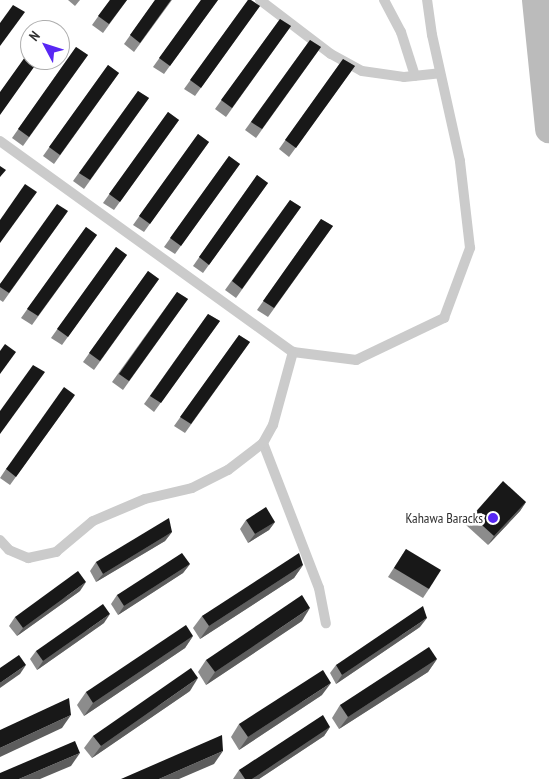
<!DOCTYPE html>
<html>
<head>
<meta charset="utf-8">
<style>
  body { margin:0 }
  #map { position:relative; width:549px; height:779px; overflow:hidden; background:#fff; font-family:"PT Sans Narrow",sans-serif }
  div>[style] { position:absolute }
  .service>* { height:10px; margin:-5px; padding:0 5px; transform-origin:5px; border-radius:5px; background:#cbcbcb }
  .secondary>* { height:28px; margin:-14px; padding:0 14px; transform-origin:14px; border-radius:14px; background:#bbb }
  .wall>* { inset:0; background:#8c8c8c }
  .shaded-wall>* { inset:0; background:#5d5d5d }
  .building>* { inset:0; background:#181818 }
  .dots>* { width:14px; height:14px; translate:-50% -50%; box-sizing:border-box; border:2px solid #fff; border-radius:50% }
  span { translate:-50% -50%; white-space:nowrap; text-align:center; line-height:1.15; -webkit-text-stroke:5px #fff; paint-order:stroke }
  .poi-label { font-size:14px; color:#313131 }
  .right { translate:-100% -50%; text-align:right }
  .north { position:absolute; left:20px; top:20px; width:50px; height:50px; box-sizing:border-box; background:#fff; border:1px solid #adadad; border-radius:50%; rotate:310deg; font-size:14px; font-weight:700; line-height:20px; text-align:center; color:#313131 }
  .north::after { content:''; display:block; margin:auto; width:18px; height:22px; background:#5827f4; clip-path:polygon(50% 0,100% 100%,50% 72%,0 100%) }
</style>
</head>
<body>
<div id="map">
  <div class="service">
    <div style="left:260px;top:0;width:89px;rotate:37.3deg"></div>
    <div style="left:331px;top:54px;width:35px;rotate:29deg"></div>
    <div style="left:362px;top:71px;width:42px;rotate:8.1deg"></div>
    <div style="left:404px;top:77px;width:36px;rotate:-6deg"></div>
    <div style="left:384px;top:0;width:36px;rotate:62deg"></div>
    <div style="left:401px;top:32px;width:46px;rotate:72.3deg"></div>
    <div style="left:0;top:141px;width:361px;rotate:35.8deg"></div>
    <div style="left:293px;top:352px;width:64px;rotate:7.2deg"></div>
    <div style="left:356px;top:360px;width:98px;rotate:-25.5deg"></div>
    <div style="left:444px;top:318px;width:75px;rotate:-69.6deg"></div>
    <div style="left:470px;top:248px;width:88px;rotate:-96.6deg"></div>
    <div style="left:460px;top:161px;width:129px;rotate:-102.5deg"></div>
    <div style="left:432px;top:35px;width:35px;rotate:-98deg"></div>
    <div style="left:263px;top:443px;width:155px;rotate:68.9deg"></div>
    <div style="left:319px;top:588px;width:36px;rotate:79deg"></div>
    <div style="left:0;top:540px;width:13px;rotate:48deg"></div>
    <div style="left:9px;top:550px;width:21px;rotate:23deg"></div>
    <div style="left:28px;top:558px;width:29px;rotate:-12deg"></div>
    <div style="left:56px;top:552px;width:48px;rotate:-40deg"></div>
    <div style="left:93px;top:521px;width:56px;rotate:-22.9deg"></div>
    <div style="left:145px;top:499px;width:48px;rotate:-13.2deg"></div>
    <div style="left:192px;top:488px;width:40px;rotate:-26.6deg"></div>
    <div style="left:228px;top:470px;width:44px;rotate:-37.6deg"></div>
    <div style="left:263px;top:443px;width:21px;rotate:-61deg"></div>
    <div style="left:273px;top:425px;width:76px;rotate:-74.7deg"></div>
  </div>
  <div class="secondary">
    <div style="left:536px;top:0;width:130px;rotate:84.2deg"></div>
  </div>
  <div class="wall">
    <div style="clip-path:polygon(68px 0,80px 0,75px 6px)"></div>
    <div style="clip-path:polygon(110px 0,127px 0,103px 33px,92px 25px)"></div>
    <div style="clip-path:polygon(155px 0,172px 0,134px 52px,124px 44px)"></div>
    <div style="clip-path:polygon(201px 0,218px 0,164px 74px,153px 67px)"></div>
    <div style="clip-path:polygon(248px 0,260px 6px,195px 96px,184px 89px)"></div>
    <div style="clip-path:polygon(280px 19px,291px 26px,226px 117px,215px 109px)"></div>
    <div style="clip-path:polygon(310px 40px,321px 47px,256px 138px,245px 130px)"></div>
    <div style="clip-path:polygon(76px 47px,88px 55px,23px 146px,12px 138px)"></div>
    <div style="clip-path:polygon(343px 59px,355px 66px,289px 157px,279px 149px)"></div>
    <div style="clip-path:polygon(108px 65px,119px 73px,54px 164px,43px 156px)"></div>
    <div style="clip-path:polygon(138px 91px,149px 98px,84px 189px,73px 181px)"></div>
    <div style="clip-path:polygon(168px 112px,179px 120px,114px 210px,103px 203px)"></div>
    <div style="clip-path:polygon(198px 134px,209px 142px,144px 232px,133px 225px)"></div>
    <div style="clip-path:polygon(229px 156px,240px 164px,175px 254px,164px 247px)"></div>
    <div style="clip-path:polygon(257px 175px,268px 183px,203px 273px,193px 266px)"></div>
    <div style="clip-path:polygon(290px 200px,301px 207px,236px 298px,225px 290px)"></div>
    <div style="clip-path:polygon(68px 211px,3px 302px,0 300px,0 284px)"></div>
    <div style="clip-path:polygon(321px 219px,333px 226px,268px 317px,257px 310px)"></div>
    <div style="clip-path:polygon(86px 227px,97px 235px,32px 325px,21px 318px)"></div>
    <div style="clip-path:polygon(116px 247px,127px 255px,62px 345px,51px 338px)"></div>
    <div style="clip-path:polygon(148px 271px,159px 279px,94px 370px,83px 362px)"></div>
    <div style="clip-path:polygon(177px 292px,188px 299px,123px 390px,112px 382px)"></div>
    <div style="clip-path:polygon(208px 314px,220px 321px,154px 412px,144px 404px)"></div>
    <div style="clip-path:polygon(239px 335px,250px 342px,185px 433px,174px 426px)"></div>
    <div style="clip-path:polygon(75px 395px,10px 485px,0 478px,6px 469px)"></div>
    <div style="clip-path:polygon(526px 502px,520px 511px,488px 545px,466px 525px,472px 516px)"></div>
    <div style="clip-path:polygon(246px 520px,275px 522px,269px 530px,248px 543px,240px 529px)"></div>
    <div style="clip-path:polygon(172px 532px,165px 541px,96px 582px,90px 571px,96px 562px)"></div>
    <div style="clip-path:polygon(406px 549px,429px 589px,423px 598px,388px 577px)"></div>
    <div style="clip-path:polygon(190px 564px,183px 573px,118px 615px,111px 604px,117px 595px)"></div>
    <div style="clip-path:polygon(303px 565px,294px 578px,200px 639px,193px 628px,202px 616px)"></div>
    <div style="clip-path:polygon(80px 591px,17px 636px,9px 626px,15px 617px)"></div>
    <div style="clip-path:polygon(302px 621px,206px 685px,198px 672px,206px 660px)"></div>
    <div style="clip-path:polygon(104px 623px,37px 670px,30px 659px,36px 651px)"></div>
    <div style="clip-path:polygon(420px 627px,336px 684px,330px 673px,336px 665px)"></div>
    <div style="clip-path:polygon(193px 636px,185px 648px,84px 716px,77px 705px,86px 692px)"></div>
    <div style="clip-path:polygon(437px 659px,428px 672px,339px 729px,332px 718px,340px 705px)"></div>
    <div style="clip-path:polygon(190px 691px,92px 758px,84px 748px,93px 736px)"></div>
    <div style="clip-path:polygon(322px 695px,239px 750px,231px 737px,239px 724px)"></div>
    <div style="clip-path:polygon(330px 727px,324px 736px,259px 779px,233px 779px,239px 770px)"></div>
  </div>
  <div class="shaded-wall">
    <div style="clip-path:polygon(526px 502px,520px 511px,488px 545px,494px 536px)"></div>
    <div style="clip-path:polygon(275px 522px,269px 530px,248px 543px,255px 534px)"></div>
    <div style="clip-path:polygon(172px 532px,165px 541px,96px 582px,103px 574px)"></div>
    <div style="clip-path:polygon(190px 564px,183px 573px,118px 615px,124px 606px)"></div>
    <div style="clip-path:polygon(303px 565px,294px 578px,200px 639px,209px 626px)"></div>
    <div style="clip-path:polygon(86px 582px,80px 591px,17px 636px,23px 628px)"></div>
    <div style="clip-path:polygon(310px 608px,302px 621px,206px 685px,215px 672px)"></div>
    <div style="clip-path:polygon(110px 614px,104px 623px,37px 670px,43px 661px)"></div>
    <div style="clip-path:polygon(427px 618px,420px 627px,336px 684px,342px 675px)"></div>
    <div style="clip-path:polygon(193px 636px,185px 648px,84px 716px,93px 703px)"></div>
    <div style="clip-path:polygon(437px 659px,428px 672px,339px 729px,348px 717px)"></div>
    <div style="clip-path:polygon(26px 665px,20px 674px,0 688px,0 683px)"></div>
    <div style="clip-path:polygon(198px 678px,190px 691px,92px 758px,101px 746px)"></div>
    <div style="clip-path:polygon(331px 683px,322px 695px,239px 750px,248px 737px)"></div>
    <div style="clip-path:polygon(71px 715px,62px 728px,0 757px,0 748px)"></div>
    <div style="clip-path:polygon(330px 727px,324px 736px,259px 779px,252px 779px)"></div>
    <div style="clip-path:polygon(223px 751px,214px 764px,179px 779px,159px 779px)"></div>
    <div style="clip-path:polygon(80px 753px,71px 766px,40px 779px,19px 779px)"></div>
  </div>
  <div class="building">
    <div style="clip-path:polygon(110px 0,127px 0,109px 24px,98px 16px)"></div>
    <div style="clip-path:polygon(155px 0,171px 0,140px 43px,130px 35px)"></div>
    <div style="clip-path:polygon(201px 0,218px 0,170px 66px,159px 58px)"></div>
    <div style="clip-path:polygon(248px 0,251px 0,260px 6px,201px 88px,190px 80px)"></div>
    <div style="clip-path:polygon(13px 5px,25px 12px,0 46px,0 23px)"></div>
    <div style="clip-path:polygon(280px 19px,291px 26px,232px 108px,221px 100px)"></div>
    <div style="clip-path:polygon(46px 27px,51px 30px,44px 30px)"></div>
    <div style="clip-path:polygon(310px 40px,321px 47px,262px 129px,251px 122px)"></div>
    <div style="clip-path:polygon(76px 47px,88px 55px,29px 137px,18px 129px)"></div>
    <div style="clip-path:polygon(30px 50px,30px 60px,39px 60px,0 115px,0 92px)"></div>
    <div style="clip-path:polygon(343px 59px,355px 66px,296px 148px,285px 140px)"></div>
    <div style="clip-path:polygon(108px 65px,119px 73px,60px 155px,49px 147px)"></div>
    <div style="clip-path:polygon(138px 91px,149px 98px,90px 180px,79px 173px)"></div>
    <div style="clip-path:polygon(168px 112px,179px 120px,120px 202px,109px 194px)"></div>
    <div style="clip-path:polygon(198px 134px,209px 142px,150px 224px,139px 216px)"></div>
    <div style="clip-path:polygon(229px 156px,240px 164px,181px 246px,170px 238px)"></div>
    <div style="clip-path:polygon(0 166px,6px 170px,0 177px)"></div>
    <div style="clip-path:polygon(257px 175px,268px 183px,209px 265px,199px 257px)"></div>
    <div style="clip-path:polygon(25px 184px,37px 192px,0 243px,0 220px)"></div>
    <div style="clip-path:polygon(290px 200px,301px 207px,242px 289px,232px 281px)"></div>
    <div style="clip-path:polygon(57px 204px,68px 211px,9px 293px,0 287px,0 284px)"></div>
    <div style="clip-path:polygon(321px 219px,333px 226px,274px 308px,263px 301px)"></div>
    <div style="clip-path:polygon(86px 227px,97px 235px,38px 316px,27px 309px)"></div>
    <div style="clip-path:polygon(116px 247px,127px 255px,68px 337px,57px 329px)"></div>
    <div style="clip-path:polygon(148px 271px,159px 279px,100px 361px,89px 353px)"></div>
    <div style="clip-path:polygon(177px 292px,188px 299px,129px 381px,119px 374px)"></div>
    <div style="clip-path:polygon(208px 314px,220px 321px,161px 403px,150px 396px)"></div>
    <div style="clip-path:polygon(239px 335px,250px 342px,191px 424px,180px 417px)"></div>
    <div style="clip-path:polygon(5px 344px,16px 352px,0 374px,0 351px)"></div>
    <div style="clip-path:polygon(33px 365px,45px 372px,0 434px,0 411px)"></div>
    <div style="clip-path:polygon(64px 387px,75px 395px,16px 477px,6px 469px)"></div>
    <div style="clip-path:polygon(503px 481px,526px 502px,494px 536px,472px 516px)"></div>
    <div style="clip-path:polygon(266px 507px,275px 522px,255px 534px,246px 520px)"></div>
    <div style="clip-path:polygon(169px 518px,172px 532px,103px 574px,96px 562px)"></div>
    <div style="clip-path:polygon(406px 549px,441px 570px,429px 589px,394px 568px)"></div>
    <div style="clip-path:polygon(182px 553px,190px 564px,124px 606px,117px 595px)"></div>
    <div style="clip-path:polygon(299px 553px,303px 565px,209px 626px,202px 616px)"></div>
    <div style="clip-path:polygon(78px 571px,86px 582px,23px 628px,15px 617px)"></div>
    <div style="clip-path:polygon(302px 595px,310px 608px,215px 672px,206px 660px)"></div>
    <div style="clip-path:polygon(103px 604px,110px 614px,43px 661px,36px 651px)"></div>
    <div style="clip-path:polygon(423px 606px,427px 618px,342px 675px,336px 665px)"></div>
    <div style="clip-path:polygon(186px 625px,193px 636px,93px 703px,86px 692px)"></div>
    <div style="clip-path:polygon(429px 647px,437px 659px,348px 717px,340px 705px)"></div>
    <div style="clip-path:polygon(19px 655px,26px 665px,0 683px,0 668px)"></div>
    <div style="clip-path:polygon(191px 668px,198px 678px,101px 746px,93px 736px)"></div>
    <div style="clip-path:polygon(323px 670px,331px 683px,248px 737px,239px 724px)"></div>
    <div style="clip-path:polygon(69px 698px,71px 715px,0 748px,0 730px)"></div>
    <div style="clip-path:polygon(323px 715px,330px 727px,252px 779px,245px 779px,239px 770px)"></div>
    <div style="clip-path:polygon(222px 735px,223px 751px,159px 779px,121px 779px)"></div>
    <div style="clip-path:polygon(75px 741px,80px 753px,19px 779px,0 779px,0 773px)"></div>
  </div>
  <div class="dots">
    <div style="left:493px;top:518px;background:#5827f4"></div>
  </div>
  <div class="poi-label">
    <span class="right" style="left:483px;top:518px">Kahawa Baracks</span>
  </div>
  <div class="north">N</div>
</div>
</body>
</html>
